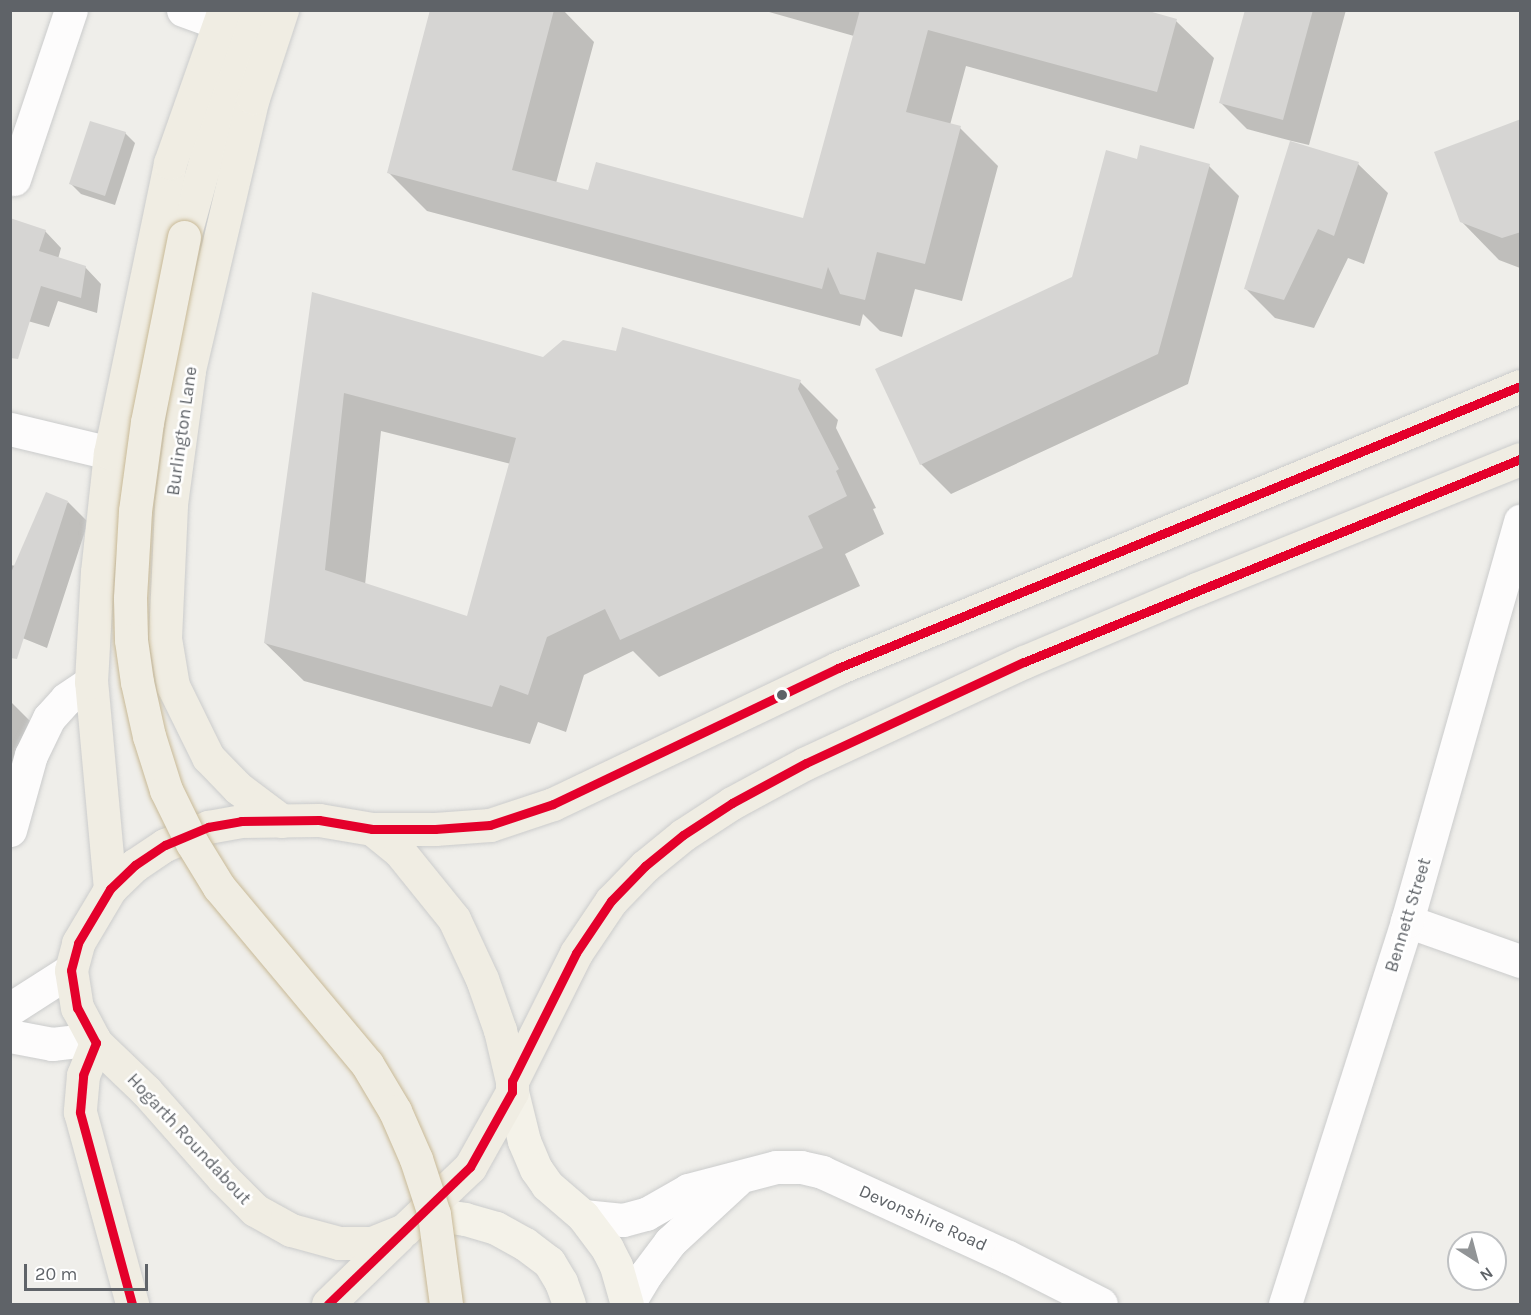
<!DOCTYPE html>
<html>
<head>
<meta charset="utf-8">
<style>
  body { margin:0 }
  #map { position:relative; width:1531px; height:1315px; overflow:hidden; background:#efeeea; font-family:Karla,sans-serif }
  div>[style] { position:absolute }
  .shadow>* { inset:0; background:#0003 }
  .building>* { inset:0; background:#d6d5d3 }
  .roads { filter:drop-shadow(0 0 2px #cbcccc) drop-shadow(0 0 2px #cbcccc) }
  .street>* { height:33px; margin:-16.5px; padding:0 16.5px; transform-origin:16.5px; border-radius:16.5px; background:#fdfcfc }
  .primary>* { height:33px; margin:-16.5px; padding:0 16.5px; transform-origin:16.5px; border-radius:16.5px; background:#f4f2e9 }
  .highway>* { height:33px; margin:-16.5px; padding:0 16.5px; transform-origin:16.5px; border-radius:16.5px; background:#f0ede3 }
  .bridges { filter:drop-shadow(0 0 2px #c8b996) drop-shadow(0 0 2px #c8b996) }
  .highway-bridge>* { height:33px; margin:-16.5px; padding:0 16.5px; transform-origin:16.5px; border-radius:16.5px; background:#f0ede3 }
  .bus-1>* { height:9px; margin:-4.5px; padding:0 4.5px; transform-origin:4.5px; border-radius:4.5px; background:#e4002b }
  .dots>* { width:16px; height:16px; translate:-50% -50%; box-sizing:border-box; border:3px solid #fff; border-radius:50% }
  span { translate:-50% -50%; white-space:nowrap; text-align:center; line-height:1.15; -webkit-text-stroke:5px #fff; paint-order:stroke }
  .street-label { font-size:18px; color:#5f6368 }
  .frame { position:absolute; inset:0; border:12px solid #5f6368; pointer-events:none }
  .north { position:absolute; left:1447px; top:1231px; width:60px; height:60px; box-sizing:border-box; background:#fff; border:2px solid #bfc1c3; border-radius:50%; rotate:144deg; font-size:16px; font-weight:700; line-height:24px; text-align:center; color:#5f6368 }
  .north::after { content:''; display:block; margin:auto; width:21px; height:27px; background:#919496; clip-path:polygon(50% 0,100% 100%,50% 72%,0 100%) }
  .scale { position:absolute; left:24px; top:1264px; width:124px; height:27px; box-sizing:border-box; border:3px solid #5f6368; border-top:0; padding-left:8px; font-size:18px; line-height:21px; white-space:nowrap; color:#5f6368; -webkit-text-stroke:4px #fff; paint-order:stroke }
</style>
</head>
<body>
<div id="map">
  <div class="shadow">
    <div style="clip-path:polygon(432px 10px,563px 10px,594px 42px,556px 183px,590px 192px,804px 220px,854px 36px,762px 10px,1140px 10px,1176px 21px,1214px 58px,1194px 129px,966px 66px,950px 125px,960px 128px,998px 166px,962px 301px,915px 289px,902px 337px,880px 331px,863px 314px,860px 326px,427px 211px,389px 173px)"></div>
    <div style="clip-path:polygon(1246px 10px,1346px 10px,1309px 145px,1292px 141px,1291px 143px,1358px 164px,1388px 193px,1364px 264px,1348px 258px,1314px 328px,1275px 318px,1245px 288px,1292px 141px,1247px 129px,1221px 103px)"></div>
    <div style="clip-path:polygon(1520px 121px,1520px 268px,1499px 260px,1461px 221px)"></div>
    <div style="clip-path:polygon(125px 133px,135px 143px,115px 205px,81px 194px,71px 184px)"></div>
    <div style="clip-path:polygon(1138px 161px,1209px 166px,1239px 196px,1188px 384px,951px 494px,921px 464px,1074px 278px)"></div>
    <div style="clip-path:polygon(45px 231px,61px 248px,58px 259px,85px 267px,101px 284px,97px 313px,58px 301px,49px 327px,10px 316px)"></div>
    <div style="clip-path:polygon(evenodd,313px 294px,543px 359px,617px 352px,800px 382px,838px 420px,836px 428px,876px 508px,873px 509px,884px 534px,845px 554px,860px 586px,659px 677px,633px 651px,584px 675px,566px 732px,538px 722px,530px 744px,304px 681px,265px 643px,313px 294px,381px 431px,511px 464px,468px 618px,365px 585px,381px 431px)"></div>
    <div style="clip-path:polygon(68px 502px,88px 522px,47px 648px,10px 633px,10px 565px,16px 566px)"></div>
    <div style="clip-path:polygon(10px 701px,31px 722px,10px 785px)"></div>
  </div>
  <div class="building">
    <div style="clip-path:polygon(430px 10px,554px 10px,512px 170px,588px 190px,596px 162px,803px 218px,860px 10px,1145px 10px,1177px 19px,1157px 92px,928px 30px,906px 112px,961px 126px,925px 264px,877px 252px,865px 300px,840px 294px,828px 267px,822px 289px,387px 173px)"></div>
    <div style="clip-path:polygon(1245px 10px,1313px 10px,1283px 120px,1219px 103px)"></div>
    <div style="clip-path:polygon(1521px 119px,1521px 232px,1502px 238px,1460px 222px,1434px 152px)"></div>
    <div style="clip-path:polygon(90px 121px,126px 132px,105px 196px,69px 184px)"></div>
    <div style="clip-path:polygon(1290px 141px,1359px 162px,1334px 236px,1318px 229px,1284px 300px,1244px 289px)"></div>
    <div style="clip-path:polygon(1140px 145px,1210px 164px,1158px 354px,920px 465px,875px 369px,1072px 277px,1106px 150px,1137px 159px)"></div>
    <div style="clip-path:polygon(10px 218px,46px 230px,39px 251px,86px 266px,81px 298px,41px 286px,18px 359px,10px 358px)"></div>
    <div style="clip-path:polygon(evenodd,312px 292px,543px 357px,563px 340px,616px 351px,622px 327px,801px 380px,798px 389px,839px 469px,836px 471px,847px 496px,808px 516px,823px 548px,620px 640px,605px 609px,547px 637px,528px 695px,500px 685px,492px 707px,264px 643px,312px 292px,344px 393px,516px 438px,467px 616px,325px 570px,344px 393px)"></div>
    <div style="clip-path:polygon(46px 492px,68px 501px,17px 659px,10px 658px,10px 575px)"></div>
  </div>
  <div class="roads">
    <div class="street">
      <div style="left:183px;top:10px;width:38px;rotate:20deg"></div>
      <div style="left:14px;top:179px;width:178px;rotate:-71.4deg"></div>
      <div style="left:10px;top:429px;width:103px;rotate:13.5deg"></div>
      <div style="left:10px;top:830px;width:78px;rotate:-74.4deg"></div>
      <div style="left:31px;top:755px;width:41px;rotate:-64.1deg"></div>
      <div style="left:49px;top:718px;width:25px;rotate:-48deg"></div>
      <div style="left:66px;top:699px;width:30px;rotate:-34deg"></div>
      <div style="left:1407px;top:921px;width:120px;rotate:19.5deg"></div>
      <div style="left:10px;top:1009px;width:72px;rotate:-32.6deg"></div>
      <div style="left:10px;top:1036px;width:43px;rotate:10.8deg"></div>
      <div style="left:52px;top:1044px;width:42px;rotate:-6.8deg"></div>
      <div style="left:583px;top:1216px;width:40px;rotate:5.7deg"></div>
      <div style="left:623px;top:1220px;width:24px;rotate:-15deg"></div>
      <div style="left:646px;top:1214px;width:48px;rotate:-29.7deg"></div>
      <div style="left:688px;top:1190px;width:91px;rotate:-14.6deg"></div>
      <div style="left:776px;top:1167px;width:25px"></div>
      <div style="left:801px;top:1167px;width:22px;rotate:13deg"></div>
      <div style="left:822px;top:1172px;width:205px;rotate:24.6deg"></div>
      <div style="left:1008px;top:1257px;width:104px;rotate:26.8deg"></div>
      <div style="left:628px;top:1304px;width:35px;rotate:-59deg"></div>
      <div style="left:646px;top:1274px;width:40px;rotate:-53deg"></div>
      <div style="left:670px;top:1242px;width:91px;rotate:-42.8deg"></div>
      <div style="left:1285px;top:1304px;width:402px;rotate:-72.3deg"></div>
      <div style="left:1407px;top:921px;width:416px;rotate:-74.2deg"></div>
    </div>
    <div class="primary">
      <div style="left:512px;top:1092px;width:50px;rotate:76.2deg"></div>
      <div style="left:524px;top:1141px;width:30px;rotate:67deg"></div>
      <div style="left:536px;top:1169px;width:19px;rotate:55deg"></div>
      <div style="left:547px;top:1185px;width:48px;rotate:40.7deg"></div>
      <div style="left:583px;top:1216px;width:40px;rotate:53deg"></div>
      <div style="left:607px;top:1248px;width:20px;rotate:63deg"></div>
      <div style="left:616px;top:1266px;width:40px;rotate:74deg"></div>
      <div style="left:423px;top:1213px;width:42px;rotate:8.1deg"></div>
      <div style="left:465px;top:1219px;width:32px;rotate:16deg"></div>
      <div style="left:496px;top:1228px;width:33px;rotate:29deg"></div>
      <div style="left:525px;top:1244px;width:30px;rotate:37deg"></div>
      <div style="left:549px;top:1262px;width:23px;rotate:59deg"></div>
      <div style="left:561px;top:1282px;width:23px;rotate:70deg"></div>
    </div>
    <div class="highway">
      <div style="left:184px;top:237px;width:161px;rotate:-74.5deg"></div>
      <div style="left:227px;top:82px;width:76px;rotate:-70.9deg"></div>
      <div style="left:282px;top:821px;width:55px;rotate:-143.1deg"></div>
      <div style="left:238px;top:788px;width:43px;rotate:-134.1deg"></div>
      <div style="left:208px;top:757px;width:79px;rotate:-116.2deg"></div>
      <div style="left:173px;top:686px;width:49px;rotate:-99.5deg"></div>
      <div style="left:165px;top:638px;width:134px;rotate:-87.4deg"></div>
      <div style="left:171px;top:504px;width:135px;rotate:-82.3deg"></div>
      <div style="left:189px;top:370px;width:279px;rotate:-76.8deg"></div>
      <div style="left:253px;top:98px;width:93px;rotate:-71.8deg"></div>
      <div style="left:372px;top:829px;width:36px;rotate:39deg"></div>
      <div style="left:400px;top:852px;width:86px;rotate:51.1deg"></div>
      <div style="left:454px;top:919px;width:66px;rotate:65deg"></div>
      <div style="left:482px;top:979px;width:54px;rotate:70.6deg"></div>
      <div style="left:500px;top:1030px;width:52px;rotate:76.8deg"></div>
      <div style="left:512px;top:1081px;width:11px;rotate:90deg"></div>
      <div style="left:512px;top:1092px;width:86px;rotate:119.2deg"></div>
      <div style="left:470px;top:1167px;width:91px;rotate:136.3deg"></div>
      <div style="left:404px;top:1230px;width:35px;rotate:158deg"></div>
      <div style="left:371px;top:1243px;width:32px;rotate:180deg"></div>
      <div style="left:339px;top:1243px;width:50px;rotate:-164.8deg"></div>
      <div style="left:291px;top:1230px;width:41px;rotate:-150.9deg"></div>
      <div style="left:255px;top:1210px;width:45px;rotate:-135deg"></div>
      <div style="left:223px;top:1178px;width:116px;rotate:-131.5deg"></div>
      <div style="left:146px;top:1091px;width:69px;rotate:-136.2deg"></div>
      <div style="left:96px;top:1043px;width:40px;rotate:-118deg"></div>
      <div style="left:77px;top:1008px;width:38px;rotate:-99deg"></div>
      <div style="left:71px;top:970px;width:28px;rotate:-75deg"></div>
      <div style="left:78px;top:943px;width:63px;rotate:-59.3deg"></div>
      <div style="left:110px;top:889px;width:35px;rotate:-44deg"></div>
      <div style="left:135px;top:865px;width:36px;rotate:-34deg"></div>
      <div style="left:165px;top:845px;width:47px;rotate:-22.7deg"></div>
      <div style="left:208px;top:827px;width:34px;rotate:-10deg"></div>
      <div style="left:241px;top:821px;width:78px;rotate:-0.7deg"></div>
      <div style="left:319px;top:820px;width:54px;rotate:9.6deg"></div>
      <div style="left:372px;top:829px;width:63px"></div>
      <div style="left:435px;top:829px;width:55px;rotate:-4.2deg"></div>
      <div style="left:490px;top:825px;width:66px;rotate:-18.4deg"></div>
      <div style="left:553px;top:804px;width:316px;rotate:-25.5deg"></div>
      <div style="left:838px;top:668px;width:738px;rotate:-22.46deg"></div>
      <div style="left:110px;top:889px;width:208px;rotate:-95.2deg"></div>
      <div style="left:91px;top:682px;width:110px;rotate:-86.9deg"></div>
      <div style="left:97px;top:572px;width:120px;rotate:-83.8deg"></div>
      <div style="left:110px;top:453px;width:296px;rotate:-78.3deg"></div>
      <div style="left:170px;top:163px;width:162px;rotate:-70.6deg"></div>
      <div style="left:96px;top:1043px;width:35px;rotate:112deg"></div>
      <div style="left:83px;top:1075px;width:37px;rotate:95deg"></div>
      <div style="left:80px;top:1112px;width:199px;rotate:74.8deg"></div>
      <div style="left:512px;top:1081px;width:143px;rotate:-63.4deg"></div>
      <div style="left:576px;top:953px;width:63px;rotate:-56.1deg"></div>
      <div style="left:611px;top:901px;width:49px;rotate:-45.8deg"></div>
      <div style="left:645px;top:866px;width:49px;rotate:-39.2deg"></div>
      <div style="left:683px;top:835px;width:59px;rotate:-33.1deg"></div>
      <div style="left:732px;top:803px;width:84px;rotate:-28.4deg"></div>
      <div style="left:806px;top:763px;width:240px;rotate:-24.9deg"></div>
      <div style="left:1024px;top:662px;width:188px;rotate:-22.9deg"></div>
      <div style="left:1197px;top:589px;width:348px;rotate:-21.9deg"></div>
      <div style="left:328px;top:1304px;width:98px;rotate:-44.2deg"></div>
    </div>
  </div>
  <div class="bridges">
    <div class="highway-bridge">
      <div style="left:184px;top:237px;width:189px;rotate:101.3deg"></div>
      <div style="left:147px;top:422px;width:90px;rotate:97.7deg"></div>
      <div style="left:135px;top:511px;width:87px;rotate:93.3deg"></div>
      <div style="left:130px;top:598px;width:42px;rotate:88.6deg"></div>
      <div style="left:131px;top:640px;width:42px;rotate:81.9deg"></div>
      <div style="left:137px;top:682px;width:55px;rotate:77.5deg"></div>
      <div style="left:149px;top:736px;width:57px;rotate:72.5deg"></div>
      <div style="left:166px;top:790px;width:59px;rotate:63.9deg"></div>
      <div style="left:192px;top:843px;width:52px;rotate:58.5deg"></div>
      <div style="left:219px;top:887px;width:231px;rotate:50.1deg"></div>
      <div style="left:367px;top:1064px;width:55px;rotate:59.2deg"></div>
      <div style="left:395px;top:1111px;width:52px;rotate:66.4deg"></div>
      <div style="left:416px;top:1159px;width:58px;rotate:71.9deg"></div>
      <div style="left:434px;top:1214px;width:91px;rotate:82.4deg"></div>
    </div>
  </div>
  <div class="bus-1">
    <div style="left:132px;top:1304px;width:199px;rotate:-105.2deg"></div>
    <div style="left:80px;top:1112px;width:37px;rotate:-85deg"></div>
    <div style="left:83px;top:1075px;width:35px;rotate:-68deg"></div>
    <div style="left:96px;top:1043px;width:40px;rotate:-118deg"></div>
    <div style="left:77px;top:1008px;width:38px;rotate:-99deg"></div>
    <div style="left:71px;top:970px;width:28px;rotate:-75deg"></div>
    <div style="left:78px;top:943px;width:63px;rotate:-59.3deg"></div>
    <div style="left:110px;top:889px;width:35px;rotate:-44deg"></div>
    <div style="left:135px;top:865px;width:36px;rotate:-34deg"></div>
    <div style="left:165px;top:845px;width:47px;rotate:-22.7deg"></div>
    <div style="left:208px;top:827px;width:34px;rotate:-10deg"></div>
    <div style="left:241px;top:821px;width:78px;rotate:-0.7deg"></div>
    <div style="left:319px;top:820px;width:54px;rotate:9.6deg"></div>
    <div style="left:372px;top:829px;width:63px"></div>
    <div style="left:435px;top:829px;width:55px;rotate:-4.2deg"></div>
    <div style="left:490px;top:825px;width:66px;rotate:-18.4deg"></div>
    <div style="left:553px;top:804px;width:316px;rotate:-25.5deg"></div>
    <div style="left:838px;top:668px;width:738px;rotate:-22.46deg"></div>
    <div style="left:328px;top:1304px;width:197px;rotate:-44deg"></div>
    <div style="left:470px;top:1167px;width:86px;rotate:-60.8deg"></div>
    <div style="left:512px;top:1092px;width:11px;rotate:-90deg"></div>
    <div style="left:512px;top:1081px;width:143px;rotate:-63.4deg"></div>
    <div style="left:576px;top:953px;width:63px;rotate:-56.1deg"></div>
    <div style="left:611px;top:901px;width:49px;rotate:-45.8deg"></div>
    <div style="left:645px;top:866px;width:49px;rotate:-39.2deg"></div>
    <div style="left:683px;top:835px;width:59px;rotate:-33.1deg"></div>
    <div style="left:732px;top:803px;width:84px;rotate:-28.4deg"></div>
    <div style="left:806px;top:763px;width:240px;rotate:-24.9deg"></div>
    <div style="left:1024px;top:662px;width:536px;rotate:-22.26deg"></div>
  </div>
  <div class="dots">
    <div style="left:782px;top:695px;background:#5f6368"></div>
  </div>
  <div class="street-label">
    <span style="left:182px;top:431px;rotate:-82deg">Burlington Lane</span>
    <span style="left:1408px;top:915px;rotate:-73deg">Bennett Street</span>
    <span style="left:189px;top:1139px;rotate:47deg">Hogarth Roundabout</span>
    <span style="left:923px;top:1218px;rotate:24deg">Devonshire Road</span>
  </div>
  <div class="frame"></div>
  <div class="north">N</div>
  <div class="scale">20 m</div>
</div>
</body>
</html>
